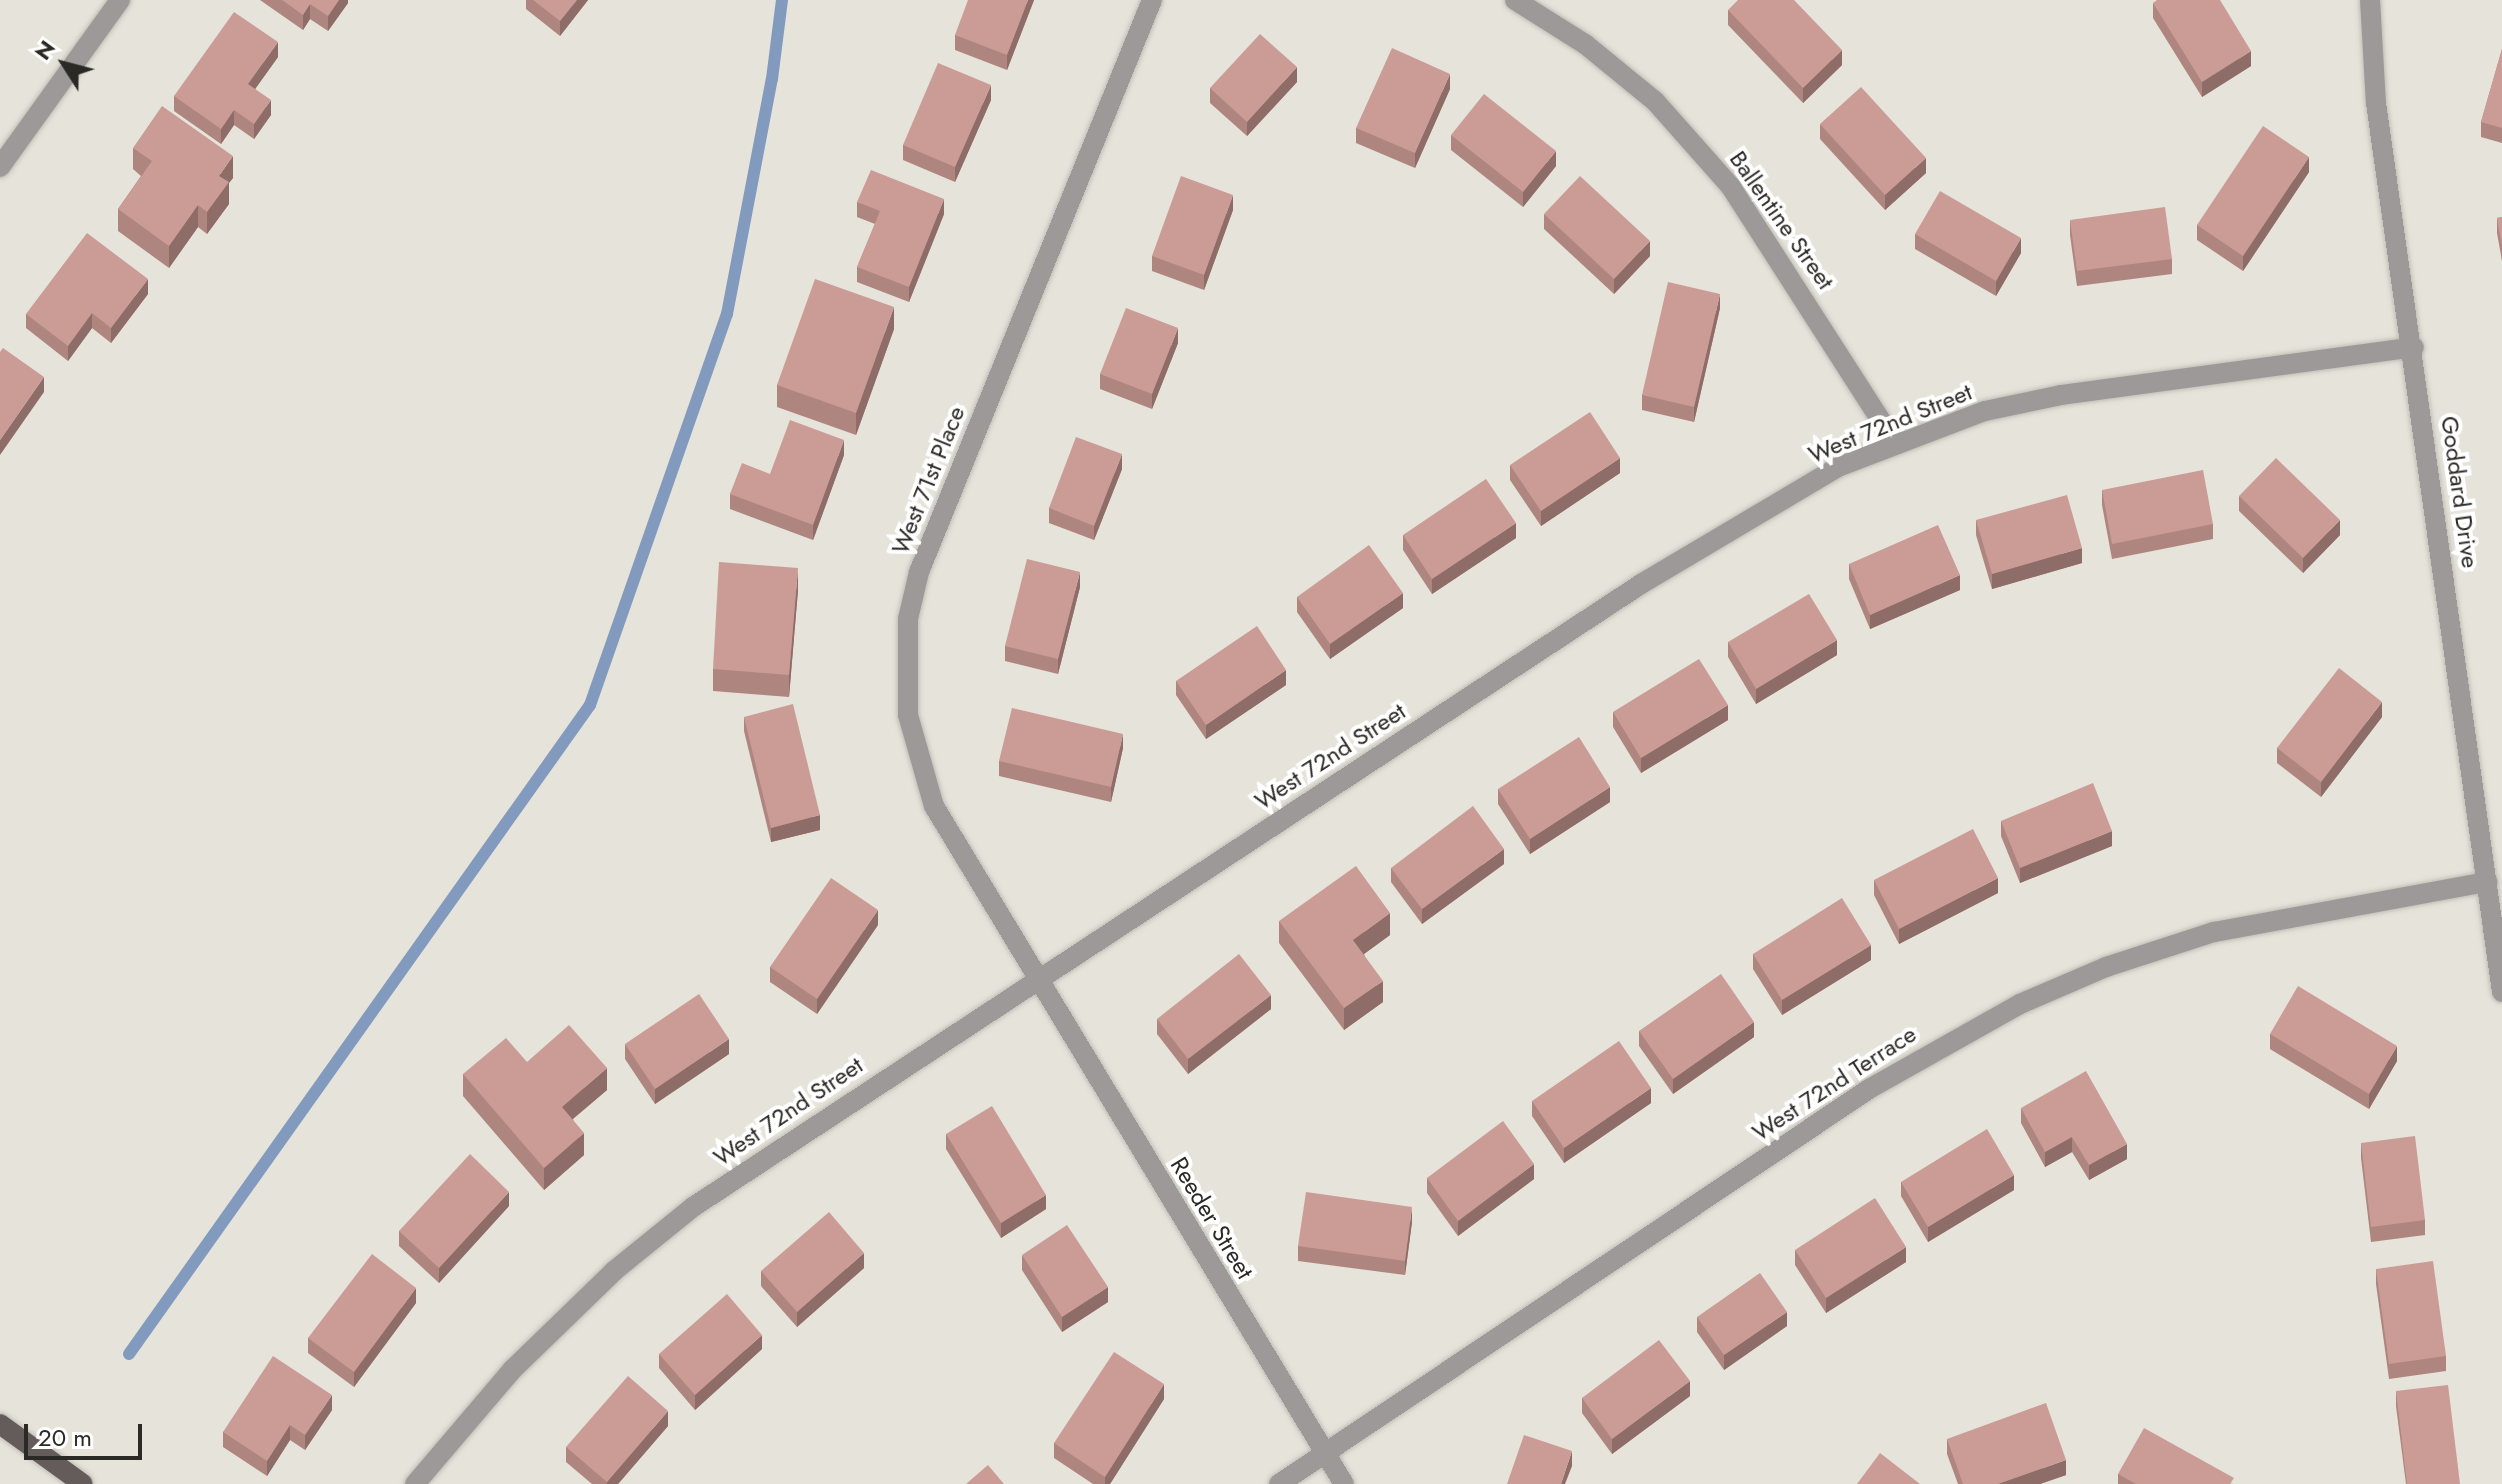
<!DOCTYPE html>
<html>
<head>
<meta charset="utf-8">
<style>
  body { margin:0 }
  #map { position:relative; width:2502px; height:1484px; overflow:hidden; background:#e5e3da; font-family:Jost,sans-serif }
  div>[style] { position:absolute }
  .stream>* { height:12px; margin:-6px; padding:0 6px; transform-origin:6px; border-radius:6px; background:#829abd }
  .roads { filter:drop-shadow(0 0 2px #c0beb6) drop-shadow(0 0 2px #c0beb6) }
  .minor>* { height:20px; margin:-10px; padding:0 10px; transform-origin:10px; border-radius:10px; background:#9d9998 }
  .major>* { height:20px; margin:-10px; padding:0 10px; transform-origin:10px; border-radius:10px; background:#645c5b }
  .wall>* { inset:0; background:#af8580 }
  .shaded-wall>* { inset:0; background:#8e6c68 }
  .building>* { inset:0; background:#cb9b95 }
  span { translate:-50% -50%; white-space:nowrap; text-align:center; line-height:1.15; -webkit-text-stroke:8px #fff; paint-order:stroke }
  .street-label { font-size:24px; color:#2a2926 }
  .north { position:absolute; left:24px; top:24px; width:80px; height:80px; -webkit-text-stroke:6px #fff; paint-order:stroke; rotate:306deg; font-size:22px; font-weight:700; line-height:32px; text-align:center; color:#2a2926 }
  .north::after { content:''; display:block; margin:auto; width:28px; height:36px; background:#2a2926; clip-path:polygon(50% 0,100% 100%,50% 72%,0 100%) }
  .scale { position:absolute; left:24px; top:1424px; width:118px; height:36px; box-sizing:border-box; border:4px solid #2a2926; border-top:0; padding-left:10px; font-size:24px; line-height:28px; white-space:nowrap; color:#2a2926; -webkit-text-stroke:6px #fff; paint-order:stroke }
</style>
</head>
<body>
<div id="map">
  <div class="stream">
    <div style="left:129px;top:1354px;width:796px;rotate:-54.61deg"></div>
    <div style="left:590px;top:705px;width:414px;rotate:-70.7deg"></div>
    <div style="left:727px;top:314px;width:239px;rotate:-79.2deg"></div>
    <div style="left:772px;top:79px;width:80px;rotate:-82.8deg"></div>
  </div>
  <div class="roads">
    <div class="minor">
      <div style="left:1152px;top:0;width:618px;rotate:112.16deg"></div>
      <div style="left:919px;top:572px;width:48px;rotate:103.2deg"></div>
      <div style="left:908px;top:619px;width:96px;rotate:90deg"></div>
      <div style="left:908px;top:715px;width:95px;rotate:74.1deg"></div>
      <div style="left:934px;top:806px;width:792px;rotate:58.84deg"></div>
      <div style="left:1515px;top:0;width:83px;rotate:32.2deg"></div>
      <div style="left:1585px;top:44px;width:90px;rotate:39.2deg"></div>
      <div style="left:1655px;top:101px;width:115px;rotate:48.5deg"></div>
      <div style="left:1731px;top:187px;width:305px;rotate:57.3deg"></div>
      <div style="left:2370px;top:0;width:103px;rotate:86.7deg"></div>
      <div style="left:2376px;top:103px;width:898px;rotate:81.93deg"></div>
      <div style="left:0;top:167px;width:206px;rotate:-54.3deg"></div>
      <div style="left:415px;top:1484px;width:150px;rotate:-49.6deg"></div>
      <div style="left:512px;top:1370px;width:142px;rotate:-44.1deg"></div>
      <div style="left:614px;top:1271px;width:102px;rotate:-39deg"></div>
      <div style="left:693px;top:1207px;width:1134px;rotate:-33.31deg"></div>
      <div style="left:1641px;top:584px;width:229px;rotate:-30.7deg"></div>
      <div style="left:1838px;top:467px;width:157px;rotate:-20.9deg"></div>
      <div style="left:1985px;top:411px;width:78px;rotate:-11.9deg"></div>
      <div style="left:2061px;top:395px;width:356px;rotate:-7.7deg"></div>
      <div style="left:1279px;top:1484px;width:710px;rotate:-33.8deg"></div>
      <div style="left:1869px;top:1089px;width:173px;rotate:-29.4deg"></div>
      <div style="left:2020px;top:1004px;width:94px;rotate:-23.3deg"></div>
      <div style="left:2106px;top:967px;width:114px;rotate:-18deg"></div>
      <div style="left:2214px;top:932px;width:278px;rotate:-10.4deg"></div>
    </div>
    <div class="major">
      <div style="left:0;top:1424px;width:102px;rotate:35.9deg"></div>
    </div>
  </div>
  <div class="wall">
    <div style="clip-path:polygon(260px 0,348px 0,348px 3px,328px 31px,310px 19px,303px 30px)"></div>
    <div style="clip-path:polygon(526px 0,588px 0,560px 36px,526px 9px)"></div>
    <div style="clip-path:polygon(1034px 0,1007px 70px,955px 50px,955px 35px)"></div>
    <div style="clip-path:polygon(2153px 3px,2251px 66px,2202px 97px,2153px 18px)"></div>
    <div style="clip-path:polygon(1728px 10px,1842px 65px,1803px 103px,1728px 25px)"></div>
    <div style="clip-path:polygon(2502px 49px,2502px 143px,2481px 137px,2481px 122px)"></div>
    <div style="clip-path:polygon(278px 57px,255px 89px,271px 115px,254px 139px,234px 125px,221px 144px,174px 111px,174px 96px)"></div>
    <div style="clip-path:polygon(1297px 82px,1247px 136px,1210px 103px,1210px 88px)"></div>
    <div style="clip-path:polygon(1450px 89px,1415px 168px,1356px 143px,1356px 128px)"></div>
    <div style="clip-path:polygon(991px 100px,955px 182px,903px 160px,903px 145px)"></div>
    <div style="clip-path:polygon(1820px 124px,1926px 173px,1885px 210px,1820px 139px)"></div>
    <div style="clip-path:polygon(1451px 135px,1556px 166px,1523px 207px,1451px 150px)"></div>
    <div style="clip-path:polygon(133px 148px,233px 178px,229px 183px,229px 204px,207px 234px,198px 227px,169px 268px,118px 231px,118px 209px,141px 176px,133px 169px)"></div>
    <div style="clip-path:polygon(2309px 172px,2243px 271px,2197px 240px,2197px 225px)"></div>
    <div style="clip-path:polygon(857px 202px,944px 214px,909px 302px,857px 282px,857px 267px,875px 224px,857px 217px)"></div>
    <div style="clip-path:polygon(1233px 210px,1204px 290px,1152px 271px,1152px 256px)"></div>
    <div style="clip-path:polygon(1544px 214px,1650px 256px,1614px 294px,1544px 229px)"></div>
    <div style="clip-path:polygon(2502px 217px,2502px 261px,2497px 233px,2497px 218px)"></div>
    <div style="clip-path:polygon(2070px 220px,2172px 259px,2172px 274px,2077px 286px,2070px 235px)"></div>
    <div style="clip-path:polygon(1915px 234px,2021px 253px,1996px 296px,1915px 249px)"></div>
    <div style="clip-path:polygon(148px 294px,111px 343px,92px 328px,68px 361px,26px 328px,26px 314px)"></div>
    <div style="clip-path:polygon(1720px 308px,1694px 422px,1642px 410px,1642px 395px)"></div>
    <div style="clip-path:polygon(894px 329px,856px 435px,777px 407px,777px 385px)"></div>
    <div style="clip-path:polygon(1178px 343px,1152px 409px,1100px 389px,1100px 374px)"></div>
    <div style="clip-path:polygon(844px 455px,813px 540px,730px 509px,730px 494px,770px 474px)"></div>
    <div style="clip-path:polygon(1510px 465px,1620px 473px,1541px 526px,1510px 480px)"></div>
    <div style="clip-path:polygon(1122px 469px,1094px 540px,1049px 523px,1049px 508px)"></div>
    <div style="clip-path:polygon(2102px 490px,2213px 524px,2213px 539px,2112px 559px,2102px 505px)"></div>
    <div style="clip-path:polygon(2239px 496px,2340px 535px,2303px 573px,2239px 511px)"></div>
    <div style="clip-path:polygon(1976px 520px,2082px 563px,1992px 589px,1976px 535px)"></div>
    <div style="clip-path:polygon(1403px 535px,1516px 538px,1432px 594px,1403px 550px)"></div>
    <div style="clip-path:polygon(1849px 564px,1960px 590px,1870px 629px,1849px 579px)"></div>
    <div style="clip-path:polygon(1080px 587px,1058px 674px,1005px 661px,1005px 646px)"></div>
    <div style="clip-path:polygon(798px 590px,789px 697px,713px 691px,713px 669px)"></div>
    <div style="clip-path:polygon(1297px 597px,1403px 608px,1330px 659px,1297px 612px)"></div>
    <div style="clip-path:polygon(1728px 642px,1837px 655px,1756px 704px,1728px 657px)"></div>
    <div style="clip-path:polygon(1176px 681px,1286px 685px,1206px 739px,1176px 695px)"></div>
    <div style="clip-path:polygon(1613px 712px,1728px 720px,1641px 773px,1613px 727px)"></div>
    <div style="clip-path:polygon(744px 717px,820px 830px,771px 842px,744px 731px)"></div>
    <div style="clip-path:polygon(2382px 717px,2321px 797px,2277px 763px,2277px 748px)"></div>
    <div style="clip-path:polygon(1123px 748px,1111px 802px,999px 776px,999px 761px)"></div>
    <div style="clip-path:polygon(1498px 789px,1610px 802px,1530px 854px,1498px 804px)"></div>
    <div style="clip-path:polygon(2001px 821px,2112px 846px,2020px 883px,2001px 836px)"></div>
    <div style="clip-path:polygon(1504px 864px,1422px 924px,1391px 882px,1391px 868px)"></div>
    <div style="clip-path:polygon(1874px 880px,1998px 893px,1899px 944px,1874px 895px)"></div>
    <div style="clip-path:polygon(1279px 921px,1390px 935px,1364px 954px,1383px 1002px,1344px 1030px,1279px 943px)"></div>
    <div style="clip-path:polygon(878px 925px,817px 1014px,770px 982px,770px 967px)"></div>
    <div style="clip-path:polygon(1753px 954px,1871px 960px,1782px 1015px,1753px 969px)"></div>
    <div style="clip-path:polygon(1271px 1009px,1188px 1074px,1157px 1034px,1157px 1019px)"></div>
    <div style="clip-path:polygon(1639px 1031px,1754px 1037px,1673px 1094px,1639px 1046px)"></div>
    <div style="clip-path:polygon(2270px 1034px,2397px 1061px,2369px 1109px,2270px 1049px)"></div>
    <div style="clip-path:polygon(625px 1044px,729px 1054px,655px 1104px,625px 1059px)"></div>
    <div style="clip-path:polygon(463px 1074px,607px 1090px,573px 1119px,584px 1155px,544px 1190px,463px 1096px)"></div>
    <div style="clip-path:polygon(1532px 1101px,1651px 1103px,1564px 1163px,1532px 1116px)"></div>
    <div style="clip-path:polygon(2021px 1108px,2127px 1159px,2089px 1180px,2072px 1152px,2045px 1167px,2021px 1123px)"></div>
    <div style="clip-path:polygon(946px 1134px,1046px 1209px,1001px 1238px,946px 1149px)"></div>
    <div style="clip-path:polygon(2361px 1143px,2425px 1220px,2425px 1235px,2371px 1242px,2361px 1158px)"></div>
    <div style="clip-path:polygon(1427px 1178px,1534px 1179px,1458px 1236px,1427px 1193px)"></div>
    <div style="clip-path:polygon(1901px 1182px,2014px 1190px,1928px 1242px,1901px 1196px)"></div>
    <div style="clip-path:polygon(509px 1206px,439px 1283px,399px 1246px,399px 1231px)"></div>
    <div style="clip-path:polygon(1412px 1222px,1405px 1275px,1298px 1261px,1298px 1246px)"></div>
    <div style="clip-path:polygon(1795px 1250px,1906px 1262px,1826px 1313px,1795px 1265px)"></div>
    <div style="clip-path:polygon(1022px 1255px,1108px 1302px,1062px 1332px,1022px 1270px)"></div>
    <div style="clip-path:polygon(864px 1268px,797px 1327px,761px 1286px,761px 1271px)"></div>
    <div style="clip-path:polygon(2376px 1269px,2446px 1356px,2446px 1371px,2389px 1379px,2376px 1284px)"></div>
    <div style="clip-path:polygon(416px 1303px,354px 1387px,308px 1353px,308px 1338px)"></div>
    <div style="clip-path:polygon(1697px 1317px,1787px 1326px,1724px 1370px,1697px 1332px)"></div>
    <div style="clip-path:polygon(762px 1349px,695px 1410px,659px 1368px,659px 1354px)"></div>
    <div style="clip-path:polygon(2396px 1391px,2460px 1484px,2406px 1484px,2396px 1406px)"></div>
    <div style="clip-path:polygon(1690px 1396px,1612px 1454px,1582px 1413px,1582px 1398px)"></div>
    <div style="clip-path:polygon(1164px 1399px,1110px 1484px,1093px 1484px,1054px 1458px,1054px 1443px)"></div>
    <div style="clip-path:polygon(332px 1410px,305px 1450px,290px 1440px,267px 1476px,223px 1447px,223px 1432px)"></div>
    <div style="clip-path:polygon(668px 1426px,618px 1484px,592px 1484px,566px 1462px,566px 1447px)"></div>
    <div style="clip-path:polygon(1947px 1439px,2066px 1475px,2040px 1484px,1958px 1484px,1947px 1454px)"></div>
    <div style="clip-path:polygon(2118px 1474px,2234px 1484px,2118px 1484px)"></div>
  </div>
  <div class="shaded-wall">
    <div style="clip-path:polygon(339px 0,348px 0,348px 3px,328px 31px,328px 16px)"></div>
    <div style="clip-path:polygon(577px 0,588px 0,560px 36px,560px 21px)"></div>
    <div style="clip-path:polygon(1028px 0,1034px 0,1007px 70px,1007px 55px)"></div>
    <div style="clip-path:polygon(310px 4px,310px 19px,303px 30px,303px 15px)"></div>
    <div style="clip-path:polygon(278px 42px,278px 57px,248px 99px,248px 84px)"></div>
    <div style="clip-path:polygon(1842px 50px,1842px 65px,1803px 103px,1803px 88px)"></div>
    <div style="clip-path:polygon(2251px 51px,2251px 66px,2202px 97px,2202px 82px)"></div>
    <div style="clip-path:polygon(1297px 67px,1297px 82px,1247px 136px,1247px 122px)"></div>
    <div style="clip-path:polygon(1450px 74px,1450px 89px,1415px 168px,1415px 153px)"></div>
    <div style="clip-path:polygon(991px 85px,991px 100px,955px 182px,955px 167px)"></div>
    <div style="clip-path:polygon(271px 100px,271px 115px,254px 139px,254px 124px)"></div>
    <div style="clip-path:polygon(234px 110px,234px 125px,221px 144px,221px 129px)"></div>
    <div style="clip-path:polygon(1556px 151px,1556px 166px,1523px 207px,1523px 192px)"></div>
    <div style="clip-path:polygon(233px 156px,233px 178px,229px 183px,229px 204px,207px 234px,207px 212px,219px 176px)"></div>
    <div style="clip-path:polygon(2309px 157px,2309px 172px,2243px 271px,2243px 256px)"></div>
    <div style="clip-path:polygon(1926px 158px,1926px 173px,1885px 210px,1885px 195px)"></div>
    <div style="clip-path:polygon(1233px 195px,1233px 210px,1204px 290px,1204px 275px)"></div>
    <div style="clip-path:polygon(944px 199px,944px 214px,909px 302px,909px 287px)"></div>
    <div style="clip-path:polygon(198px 205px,198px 227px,169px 268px,169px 246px)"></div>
    <div style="clip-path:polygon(2021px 238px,2021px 253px,1996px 296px,1996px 281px)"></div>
    <div style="clip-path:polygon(1650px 241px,1650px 256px,1614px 294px,1614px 279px)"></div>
    <div style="clip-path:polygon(148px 279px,148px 294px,111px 343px,111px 328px)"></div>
    <div style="clip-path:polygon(1720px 294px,1720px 308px,1694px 422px,1694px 407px)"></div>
    <div style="clip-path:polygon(894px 307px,894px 329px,856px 435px,856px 413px)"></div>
    <div style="clip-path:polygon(92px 313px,92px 328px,68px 361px,68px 346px)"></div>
    <div style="clip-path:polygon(1178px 328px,1178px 343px,1152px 409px,1152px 394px)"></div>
    <div style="clip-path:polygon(44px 377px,44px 392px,0 455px,0 440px)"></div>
    <div style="clip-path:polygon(844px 440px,844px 455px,813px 540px,813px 525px)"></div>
    <div style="clip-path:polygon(1122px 454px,1122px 469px,1094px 540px,1094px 526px)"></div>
    <div style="clip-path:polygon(1620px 458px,1620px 473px,1541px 526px,1541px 511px)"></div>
    <div style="clip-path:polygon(2340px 520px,2340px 535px,2303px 573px,2303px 558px)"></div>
    <div style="clip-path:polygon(1516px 523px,1516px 538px,1432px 594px,1432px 579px)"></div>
    <div style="clip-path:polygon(2082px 548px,2082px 563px,1992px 589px,1992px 574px)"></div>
    <div style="clip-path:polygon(798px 568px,798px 590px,789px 697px,789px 675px)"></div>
    <div style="clip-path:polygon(1080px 572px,1080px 587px,1058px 674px,1058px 659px)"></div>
    <div style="clip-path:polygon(1960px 575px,1960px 590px,1870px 629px,1870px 615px)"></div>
    <div style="clip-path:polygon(1403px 593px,1403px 608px,1330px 659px,1330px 644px)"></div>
    <div style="clip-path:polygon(1837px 640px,1837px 655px,1756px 704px,1756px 689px)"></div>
    <div style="clip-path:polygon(1286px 670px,1286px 685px,1206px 739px,1206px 725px)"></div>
    <div style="clip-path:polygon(2382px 702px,2382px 717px,2321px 797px,2321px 782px)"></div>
    <div style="clip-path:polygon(1728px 705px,1728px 720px,1641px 773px,1641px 758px)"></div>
    <div style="clip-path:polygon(1123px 734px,1123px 748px,1111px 802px,1111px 787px)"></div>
    <div style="clip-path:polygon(1610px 787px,1610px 802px,1530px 854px,1530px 839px)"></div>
    <div style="clip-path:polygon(820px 815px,820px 830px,771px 842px,771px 828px)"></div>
    <div style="clip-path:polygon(2112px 831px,2112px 846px,2020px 883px,2020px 868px)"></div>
    <div style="clip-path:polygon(1504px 849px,1504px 864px,1422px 924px,1422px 909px)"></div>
    <div style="clip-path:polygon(1998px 878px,1998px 893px,1899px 944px,1899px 929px)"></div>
    <div style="clip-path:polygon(878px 910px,878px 925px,817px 1014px,817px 999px)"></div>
    <div style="clip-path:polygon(1390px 913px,1390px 935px,1353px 962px,1353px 940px)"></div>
    <div style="clip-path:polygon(1871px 945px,1871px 960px,1782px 1015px,1782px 1000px)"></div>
    <div style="clip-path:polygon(1383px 981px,1383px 1002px,1344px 1030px,1344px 1008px)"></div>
    <div style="clip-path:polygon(1271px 995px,1271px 1009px,1188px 1074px,1188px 1059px)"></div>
    <div style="clip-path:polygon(1754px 1022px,1754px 1037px,1673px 1094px,1673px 1079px)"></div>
    <div style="clip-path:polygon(729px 1039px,729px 1054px,655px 1104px,655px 1089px)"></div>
    <div style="clip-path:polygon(2397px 1046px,2397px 1061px,2369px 1109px,2369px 1094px)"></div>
    <div style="clip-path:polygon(607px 1068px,607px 1090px,562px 1128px,562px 1107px)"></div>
    <div style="clip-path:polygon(1651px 1088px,1651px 1103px,1564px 1163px,1564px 1148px)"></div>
    <div style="clip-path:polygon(584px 1133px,584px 1155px,544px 1190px,544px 1168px)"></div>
    <div style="clip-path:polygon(2072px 1137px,2072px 1152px,2045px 1167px,2045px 1152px)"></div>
    <div style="clip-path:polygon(2127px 1144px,2127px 1159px,2089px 1180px,2089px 1165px)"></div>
    <div style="clip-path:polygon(1534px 1164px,1534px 1179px,1458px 1236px,1458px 1221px)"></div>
    <div style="clip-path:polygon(2014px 1175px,2014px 1190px,1928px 1242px,1928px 1227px)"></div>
    <div style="clip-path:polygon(509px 1192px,509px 1206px,439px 1283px,439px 1268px)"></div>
    <div style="clip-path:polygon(1046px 1195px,1046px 1209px,1001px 1238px,1001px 1223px)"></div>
    <div style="clip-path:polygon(1412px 1207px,1412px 1222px,1405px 1275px,1405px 1261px)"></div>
    <div style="clip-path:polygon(1906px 1247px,1906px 1262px,1826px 1313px,1826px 1298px)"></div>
    <div style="clip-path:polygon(864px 1253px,864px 1268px,797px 1327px,797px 1312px)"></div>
    <div style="clip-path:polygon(1108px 1287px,1108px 1302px,1062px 1332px,1062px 1317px)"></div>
    <div style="clip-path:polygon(416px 1288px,416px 1303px,354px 1387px,354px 1372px)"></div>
    <div style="clip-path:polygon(1787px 1312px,1787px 1326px,1724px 1370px,1724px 1355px)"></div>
    <div style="clip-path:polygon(762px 1335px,762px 1349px,695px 1410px,695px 1395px)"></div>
    <div style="clip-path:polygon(1690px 1381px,1690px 1396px,1612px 1454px,1612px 1439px)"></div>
    <div style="clip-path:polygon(1164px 1384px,1164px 1399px,1110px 1484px,1105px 1484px,1105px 1477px)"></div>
    <div style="clip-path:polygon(332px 1395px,332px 1410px,305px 1450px,305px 1435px)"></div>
    <div style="clip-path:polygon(668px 1411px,668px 1426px,618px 1484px,607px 1484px,607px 1482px)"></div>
    <div style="clip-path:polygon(290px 1425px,290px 1440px,267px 1476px,267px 1461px)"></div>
    <div style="clip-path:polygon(1572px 1451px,1572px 1466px,1565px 1484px,1561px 1484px)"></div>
    <div style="clip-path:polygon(2066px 1460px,2066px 1475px,2040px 1484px,1998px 1484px)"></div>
  </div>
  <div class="building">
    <div style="clip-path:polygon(282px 0,339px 0,328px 16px,310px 4px,303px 15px)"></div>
    <div style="clip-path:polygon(533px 0,577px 0,560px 21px)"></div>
    <div style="clip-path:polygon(968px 0,1028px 0,1007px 55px,955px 35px)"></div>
    <div style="clip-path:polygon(1738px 0,1794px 0,1842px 50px,1803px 88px,1728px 10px)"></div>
    <div style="clip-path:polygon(2157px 0,2220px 0,2251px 51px,2202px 82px,2153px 3px)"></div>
    <div style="clip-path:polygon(234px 12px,278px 42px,248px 84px,271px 100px,254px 124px,234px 110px,221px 129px,174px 96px)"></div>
    <div style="clip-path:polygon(1260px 34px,1297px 67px,1247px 122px,1210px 88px)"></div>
    <div style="clip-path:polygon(1392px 48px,1450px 74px,1415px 153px,1356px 128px)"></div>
    <div style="clip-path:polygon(2502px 49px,2502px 128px,2481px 122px)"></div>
    <div style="clip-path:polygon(938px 63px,991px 85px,955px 167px,903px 145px)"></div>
    <div style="clip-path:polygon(1861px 87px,1926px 158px,1885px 195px,1820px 124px)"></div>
    <div style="clip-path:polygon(1484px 94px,1556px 151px,1523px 192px,1451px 135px)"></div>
    <div style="clip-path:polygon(162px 106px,233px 156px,219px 176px,229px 182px,207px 212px,198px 205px,169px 246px,118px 209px,152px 161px,133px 148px)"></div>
    <div style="clip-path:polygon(2263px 126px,2309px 157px,2243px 256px,2197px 225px)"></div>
    <div style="clip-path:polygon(871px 170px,944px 199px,909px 287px,857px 267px,880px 211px,857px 202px)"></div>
    <div style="clip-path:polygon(1181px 176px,1233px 195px,1204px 275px,1152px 256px)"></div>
    <div style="clip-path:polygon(1580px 176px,1650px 241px,1614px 279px,1544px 214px)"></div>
    <div style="clip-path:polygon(1940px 191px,2021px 238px,1996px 281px,1915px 234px)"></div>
    <div style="clip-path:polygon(2165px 207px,2172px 259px,2077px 271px,2070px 220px)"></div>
    <div style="clip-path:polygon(2502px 217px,2502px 246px,2497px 218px)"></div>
    <div style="clip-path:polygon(87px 233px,148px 279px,111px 328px,92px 313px,68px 346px,26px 314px)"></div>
    <div style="clip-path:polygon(815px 279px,894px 307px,856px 413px,777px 385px)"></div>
    <div style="clip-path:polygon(1668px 282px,1720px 294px,1694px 407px,1642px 395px)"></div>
    <div style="clip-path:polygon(1126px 308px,1178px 328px,1152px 394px,1100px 374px)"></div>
    <div style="clip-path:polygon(3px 348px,44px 377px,0 440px,0 352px)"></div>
    <div style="clip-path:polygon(1590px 412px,1620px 458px,1541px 511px,1510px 465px)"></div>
    <div style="clip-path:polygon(790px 420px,844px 440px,813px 525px,730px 494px,742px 463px,770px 474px)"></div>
    <div style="clip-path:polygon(1076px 437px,1122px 454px,1094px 526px,1049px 508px)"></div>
    <div style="clip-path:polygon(2276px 458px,2340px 520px,2303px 558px,2239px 496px)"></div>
    <div style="clip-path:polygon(2203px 470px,2213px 524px,2112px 544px,2102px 490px)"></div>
    <div style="clip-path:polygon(1486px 479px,1516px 523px,1432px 579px,1403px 535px)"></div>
    <div style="clip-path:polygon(2067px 495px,2082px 548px,1992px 574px,1976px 520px)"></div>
    <div style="clip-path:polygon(1938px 525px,1960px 575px,1870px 615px,1849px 564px)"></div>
    <div style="clip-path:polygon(1369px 545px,1403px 593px,1330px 644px,1297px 597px)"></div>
    <div style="clip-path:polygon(1027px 559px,1080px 572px,1058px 659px,1005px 646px)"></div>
    <div style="clip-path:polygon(719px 562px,798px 568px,789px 675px,713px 669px)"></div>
    <div style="clip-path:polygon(1809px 594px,1837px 640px,1756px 689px,1728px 642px)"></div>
    <div style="clip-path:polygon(1257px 626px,1286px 670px,1206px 725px,1176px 681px)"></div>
    <div style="clip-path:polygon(1699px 659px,1728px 705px,1641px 758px,1613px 712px)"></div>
    <div style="clip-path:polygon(2339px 668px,2382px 702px,2321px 782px,2277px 748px)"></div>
    <div style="clip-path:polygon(793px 704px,820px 815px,771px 828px,744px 717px)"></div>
    <div style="clip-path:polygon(1012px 708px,1123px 734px,1111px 787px,999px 761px)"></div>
    <div style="clip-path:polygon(1579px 737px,1610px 787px,1530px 839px,1498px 789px)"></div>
    <div style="clip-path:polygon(2093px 783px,2112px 831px,2020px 868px,2001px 821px)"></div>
    <div style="clip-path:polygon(1473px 806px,1504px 849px,1422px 909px,1391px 868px)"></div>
    <div style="clip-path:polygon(1973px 829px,1998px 878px,1899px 929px,1874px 880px)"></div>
    <div style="clip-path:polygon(1356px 866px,1390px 913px,1353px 940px,1383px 981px,1344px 1008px,1279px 921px)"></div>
    <div style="clip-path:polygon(831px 878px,878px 910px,817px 999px,770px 967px)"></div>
    <div style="clip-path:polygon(1842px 898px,1871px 945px,1782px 1000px,1753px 954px)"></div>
    <div style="clip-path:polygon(1239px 954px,1271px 995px,1188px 1059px,1157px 1019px)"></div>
    <div style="clip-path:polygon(1721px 974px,1754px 1022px,1673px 1079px,1639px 1031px)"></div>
    <div style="clip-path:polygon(2298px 986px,2397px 1046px,2369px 1094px,2270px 1034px)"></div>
    <div style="clip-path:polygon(699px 994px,729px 1039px,655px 1089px,625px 1044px)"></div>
    <div style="clip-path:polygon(569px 1025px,607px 1068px,562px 1107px,584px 1133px,544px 1168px,463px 1074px,506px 1038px,527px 1062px)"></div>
    <div style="clip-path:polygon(1619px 1041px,1651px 1088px,1564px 1148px,1532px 1101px)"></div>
    <div style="clip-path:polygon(2086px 1071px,2127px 1144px,2089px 1165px,2072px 1137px,2045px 1152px,2021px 1108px)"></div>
    <div style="clip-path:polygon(992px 1106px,1046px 1195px,1001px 1223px,946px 1134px)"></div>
    <div style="clip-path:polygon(1503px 1121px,1534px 1164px,1458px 1221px,1427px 1178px)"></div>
    <div style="clip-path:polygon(1987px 1129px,2014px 1175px,1928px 1227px,1901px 1182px)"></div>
    <div style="clip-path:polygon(2415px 1136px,2425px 1220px,2371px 1227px,2361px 1143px)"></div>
    <div style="clip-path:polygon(470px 1154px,509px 1192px,439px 1268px,399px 1231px)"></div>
    <div style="clip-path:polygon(1306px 1192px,1412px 1207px,1405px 1261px,1298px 1246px)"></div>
    <div style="clip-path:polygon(1875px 1198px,1906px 1247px,1826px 1298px,1795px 1250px)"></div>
    <div style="clip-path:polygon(829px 1212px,864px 1253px,797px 1312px,761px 1271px)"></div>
    <div style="clip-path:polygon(1067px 1225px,1108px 1287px,1062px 1317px,1022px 1255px)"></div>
    <div style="clip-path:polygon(372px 1254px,416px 1288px,354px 1372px,308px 1338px)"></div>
    <div style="clip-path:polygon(2433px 1261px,2446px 1356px,2389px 1364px,2376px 1269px)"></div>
    <div style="clip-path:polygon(1760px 1273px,1787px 1312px,1724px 1355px,1697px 1317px)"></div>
    <div style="clip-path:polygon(727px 1294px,762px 1335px,695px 1395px,659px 1354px)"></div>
    <div style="clip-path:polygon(1659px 1340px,1690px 1381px,1612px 1439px,1582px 1398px)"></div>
    <div style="clip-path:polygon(1114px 1352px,1164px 1384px,1105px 1477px,1054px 1443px)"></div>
    <div style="clip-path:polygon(273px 1356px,332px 1395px,305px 1435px,290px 1425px,267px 1461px,223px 1432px)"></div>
    <div style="clip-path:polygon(628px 1376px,668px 1411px,607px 1482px,566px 1447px)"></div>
    <div style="clip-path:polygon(2448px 1385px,2460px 1484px,2407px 1484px,2396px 1391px)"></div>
    <div style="clip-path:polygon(2046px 1403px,2066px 1460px,1998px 1484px,1963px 1484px,1947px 1439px)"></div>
    <div style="clip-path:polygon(2144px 1428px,2234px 1478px,2230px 1484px,2136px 1484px,2118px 1474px)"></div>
    <div style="clip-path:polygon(1524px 1435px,1572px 1451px,1561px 1484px,1507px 1484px)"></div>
    <div style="clip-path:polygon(1880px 1453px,1920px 1484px,1857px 1484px)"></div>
    <div style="clip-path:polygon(988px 1465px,1004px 1484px,966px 1484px)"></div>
  </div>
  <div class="street-label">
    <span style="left:1782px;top:220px;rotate:55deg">Ballentine Street</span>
    <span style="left:1890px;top:423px;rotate:-22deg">West 72nd Street</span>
    <span style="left:928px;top:480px;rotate:-68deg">West 71st Place</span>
    <span style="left:2460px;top:492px;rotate:82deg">Goddard Drive</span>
    <span style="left:1330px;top:756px;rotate:-33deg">West 72nd Street</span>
    <span style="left:1834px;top:1083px;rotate:-33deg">West 72nd Terrace</span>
    <span style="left:788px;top:1111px;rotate:-34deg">West 72nd Street</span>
    <span style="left:1212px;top:1218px;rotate:59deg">Reeder Street</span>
  </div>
  <div class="north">N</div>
  <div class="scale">20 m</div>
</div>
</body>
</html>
